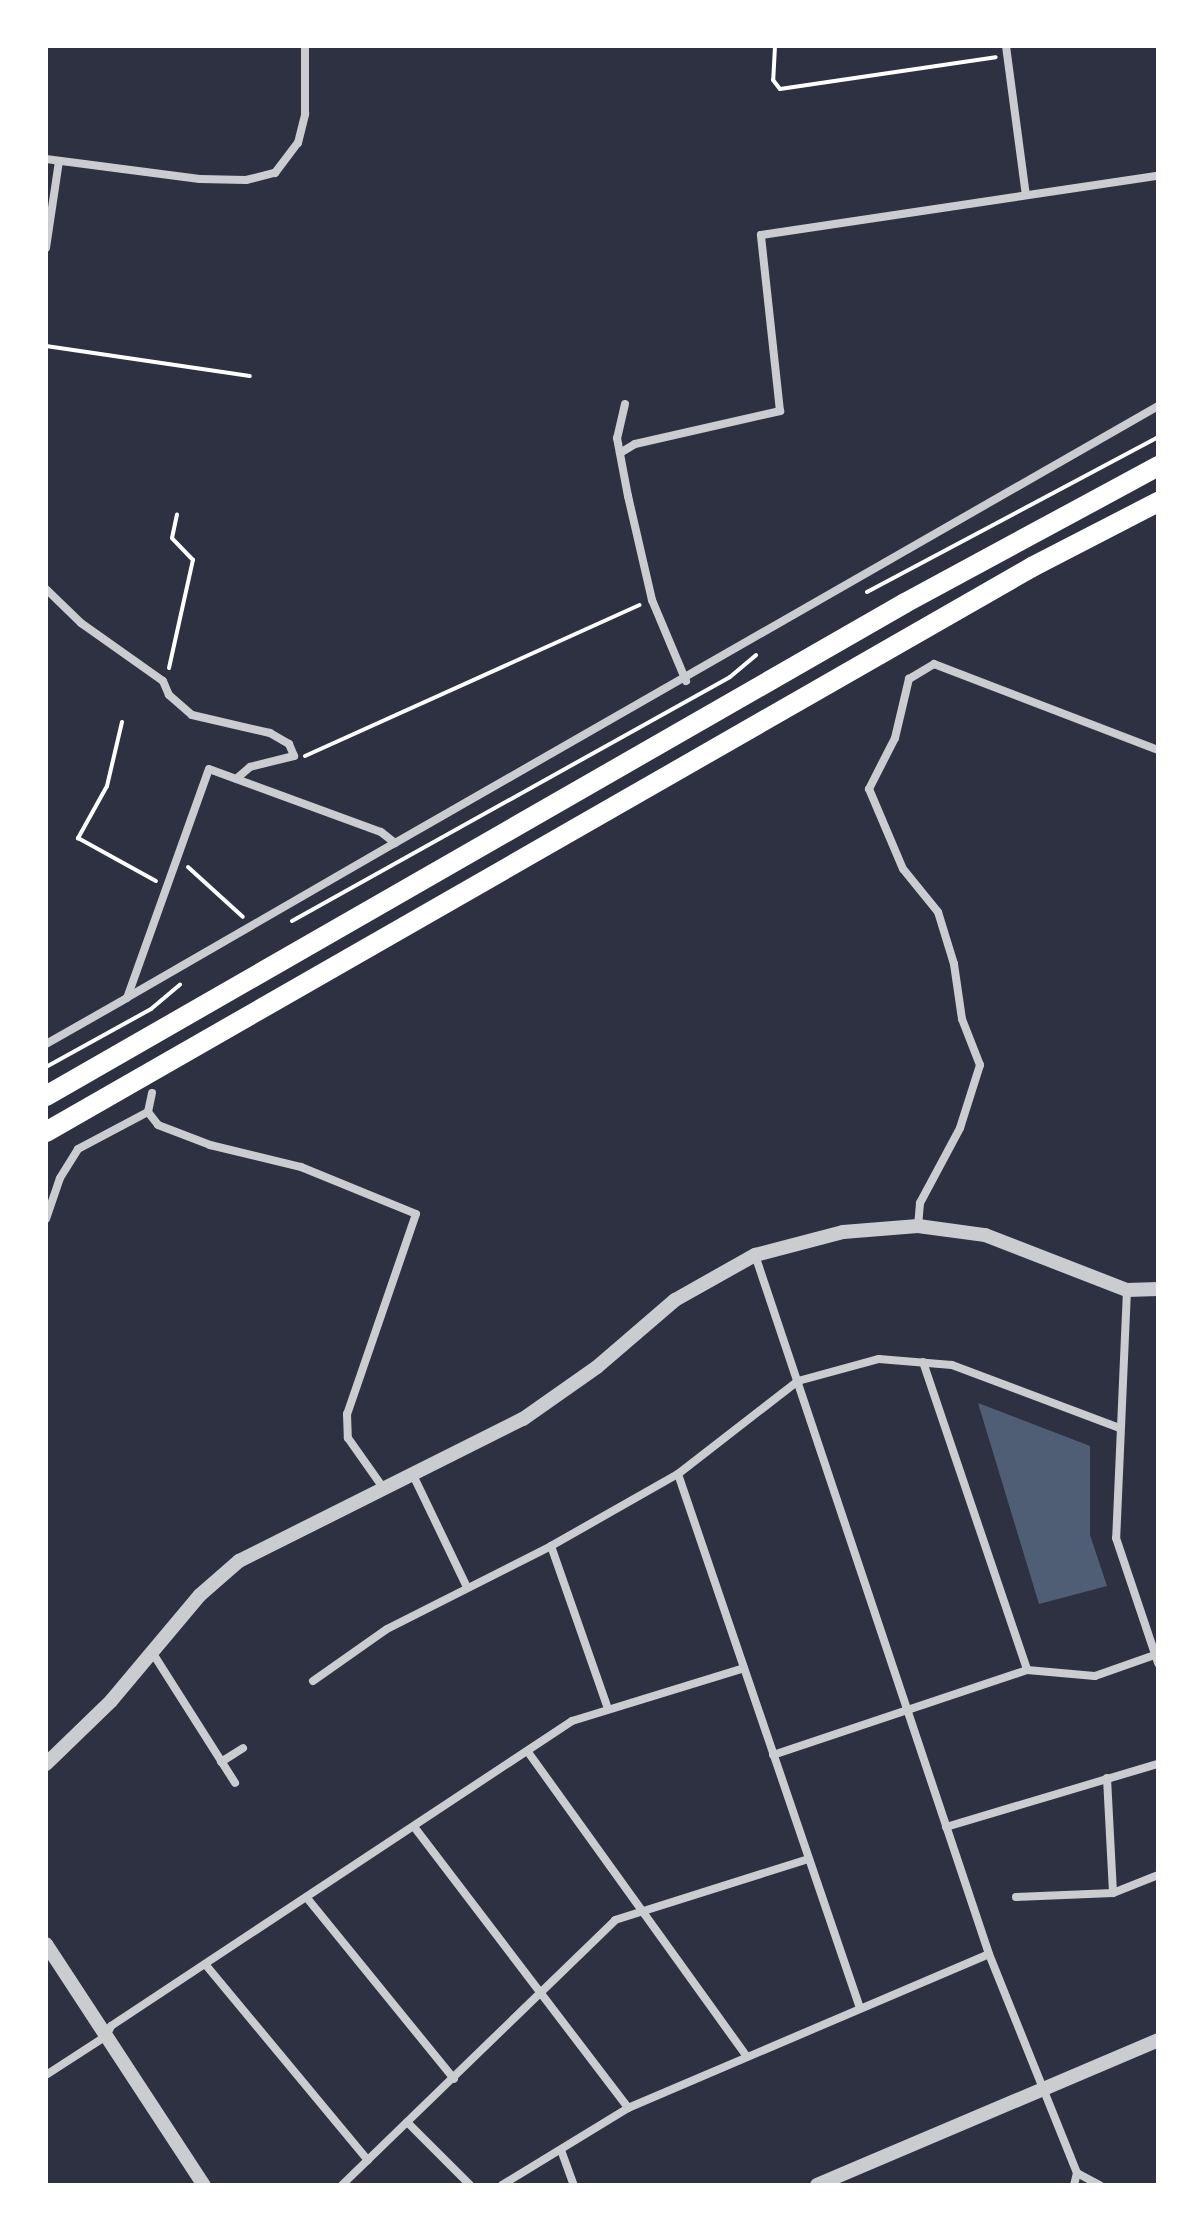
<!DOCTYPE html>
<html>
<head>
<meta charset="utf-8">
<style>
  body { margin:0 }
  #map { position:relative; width:1204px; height:2231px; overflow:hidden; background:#2d3142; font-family:Manrope,sans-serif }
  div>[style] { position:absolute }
  .water>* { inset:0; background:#4f5d75 }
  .path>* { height:4px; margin:-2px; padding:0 2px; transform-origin:2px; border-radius:2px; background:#fff }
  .minor>* { height:8px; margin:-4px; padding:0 4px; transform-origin:4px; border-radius:4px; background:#caccd0 }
  .tertiary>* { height:14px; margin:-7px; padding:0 7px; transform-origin:7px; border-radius:7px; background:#caccd0 }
  .motorway>* { height:20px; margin:-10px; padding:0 10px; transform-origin:10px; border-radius:10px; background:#fff }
  span { translate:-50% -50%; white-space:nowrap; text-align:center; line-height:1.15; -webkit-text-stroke:6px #fff; paint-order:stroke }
  .frame { position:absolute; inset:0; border:48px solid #fff; pointer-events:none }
</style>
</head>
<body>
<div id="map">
  <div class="water">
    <div style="clip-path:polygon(978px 1403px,1090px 1446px,1090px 1535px,1107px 1586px,1039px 1604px)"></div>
  </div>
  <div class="path">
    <div style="left:775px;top:46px;width:34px;rotate:93deg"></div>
    <div style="left:773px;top:80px;width:11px;rotate:52deg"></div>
    <div style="left:780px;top:89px;width:218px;rotate:-8.4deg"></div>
    <div style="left:46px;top:346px;width:206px;rotate:8.4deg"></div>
    <div style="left:867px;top:592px;width:330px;rotate:-28deg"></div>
    <div style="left:169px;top:668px;width:111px;rotate:-77.5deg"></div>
    <div style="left:193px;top:560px;width:30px;rotate:-134deg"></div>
    <div style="left:172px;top:538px;width:24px;rotate:-78deg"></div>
    <div style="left:122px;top:722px;width:66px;rotate:103.2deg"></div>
    <div style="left:107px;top:786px;width:60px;rotate:119.1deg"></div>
    <div style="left:78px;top:838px;width:89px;rotate:28.9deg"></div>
    <div style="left:305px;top:756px;width:367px;rotate:-24.3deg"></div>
    <div style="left:188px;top:867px;width:74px;rotate:42.3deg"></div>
    <div style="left:292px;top:921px;width:501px;rotate:-29.12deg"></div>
    <div style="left:730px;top:677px;width:34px;rotate:-40deg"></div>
    <div style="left:46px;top:1067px;width:120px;rotate:-28.9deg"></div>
    <div style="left:151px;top:1009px;width:38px;rotate:-40deg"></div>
  </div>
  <div class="minor">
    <div style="left:1006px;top:46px;width:150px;rotate:82.4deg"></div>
    <div style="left:46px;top:159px;width:155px;rotate:7.4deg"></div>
    <div style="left:200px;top:179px;width:46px;rotate:1.2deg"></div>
    <div style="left:246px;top:180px;width:30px;rotate:-14deg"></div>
    <div style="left:275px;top:173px;width:38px;rotate:-53deg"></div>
    <div style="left:298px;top:143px;width:30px;rotate:-76deg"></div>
    <div style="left:305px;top:114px;width:68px;rotate:-90deg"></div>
    <div style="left:46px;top:248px;width:88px;rotate:-81.5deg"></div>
    <div style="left:625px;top:404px;width:35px;rotate:103deg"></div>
    <div style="left:617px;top:438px;width:59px;rotate:79.3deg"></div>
    <div style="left:628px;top:496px;width:107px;rotate:77deg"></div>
    <div style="left:652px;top:600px;width:88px;rotate:67.2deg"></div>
    <div style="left:620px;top:453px;width:17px;rotate:-31deg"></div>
    <div style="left:635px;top:444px;width:149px;rotate:-12.8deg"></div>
    <div style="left:780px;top:411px;width:177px;rotate:-96.2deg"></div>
    <div style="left:761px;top:235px;width:401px;rotate:-8.5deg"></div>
    <div style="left:46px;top:589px;width:49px;rotate:44.2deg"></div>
    <div style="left:81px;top:623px;width:100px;rotate:35.3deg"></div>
    <div style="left:163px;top:681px;width:15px;rotate:67deg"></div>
    <div style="left:169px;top:695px;width:30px;rotate:41deg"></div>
    <div style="left:192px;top:715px;width:80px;rotate:13deg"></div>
    <div style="left:270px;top:733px;width:22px;rotate:30deg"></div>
    <div style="left:289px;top:744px;width:13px;rotate:67deg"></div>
    <div style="left:294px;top:756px;width:45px;rotate:166deg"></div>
    <div style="left:250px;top:767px;width:18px;rotate:139deg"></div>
    <div style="left:128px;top:997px;width:308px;rotate:-30deg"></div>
    <div style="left:46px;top:1044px;width:93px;rotate:-29.6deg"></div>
    <div style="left:127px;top:998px;width:243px;rotate:-70.3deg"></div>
    <div style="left:209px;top:769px;width:183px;rotate:20.1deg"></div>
    <div style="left:381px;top:832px;width:18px;rotate:38deg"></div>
    <div style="left:395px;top:843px;width:879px;rotate:-29.8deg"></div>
    <div style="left:152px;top:1093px;width:19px;rotate:102deg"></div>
    <div style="left:148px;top:1112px;width:16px;rotate:52deg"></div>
    <div style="left:158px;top:1125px;width:56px;rotate:21deg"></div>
    <div style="left:210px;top:1145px;width:94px;rotate:13.6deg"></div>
    <div style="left:301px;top:1167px;width:124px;rotate:22.2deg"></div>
    <div style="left:416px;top:1214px;width:212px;rotate:109deg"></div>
    <div style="left:347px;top:1414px;width:24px;rotate:88deg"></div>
    <div style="left:348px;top:1438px;width:62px;rotate:54.8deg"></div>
    <div style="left:46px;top:1219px;width:43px;rotate:-71.1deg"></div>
    <div style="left:60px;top:1178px;width:34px;rotate:-58deg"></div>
    <div style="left:78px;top:1149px;width:79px;rotate:-27.9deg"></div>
    <div style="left:918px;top:1226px;width:23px;rotate:-85deg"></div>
    <div style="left:920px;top:1203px;width:85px;rotate:-61.9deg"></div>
    <div style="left:960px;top:1128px;width:66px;rotate:-72.4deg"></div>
    <div style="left:980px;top:1065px;width:49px;rotate:-111.4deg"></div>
    <div style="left:962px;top:1019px;width:56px;rotate:-98.3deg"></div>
    <div style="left:954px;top:964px;width:54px;rotate:-107.1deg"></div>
    <div style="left:938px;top:912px;width:55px;rotate:-129.1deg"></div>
    <div style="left:903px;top:869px;width:87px;rotate:-113deg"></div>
    <div style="left:869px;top:789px;width:57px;rotate:-63deg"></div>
    <div style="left:895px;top:738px;width:61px;rotate:-76.7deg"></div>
    <div style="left:909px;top:679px;width:29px;rotate:-31deg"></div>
    <div style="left:934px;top:664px;width:240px;rotate:21deg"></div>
    <div style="left:755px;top:1255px;width:737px;rotate:71.49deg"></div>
    <div style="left:989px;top:1954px;width:236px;rotate:68.1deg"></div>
    <div style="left:1077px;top:2173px;width:12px;rotate:104deg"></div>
    <div style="left:1127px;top:1290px;width:248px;rotate:92.5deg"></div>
    <div style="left:1116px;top:1538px;width:132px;rotate:71.4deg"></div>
    <div style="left:923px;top:1362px;width:325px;rotate:71.3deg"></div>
    <div style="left:678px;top:1474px;width:564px;rotate:71.18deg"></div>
    <div style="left:413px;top:1475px;width:124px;rotate:64.3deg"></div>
    <div style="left:551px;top:1546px;width:173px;rotate:70.7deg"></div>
    <div style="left:152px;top:1652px;width:155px;rotate:57.6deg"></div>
    <div style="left:313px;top:1681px;width:90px;rotate:-35.1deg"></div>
    <div style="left:387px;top:1629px;width:184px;rotate:-26.8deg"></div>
    <div style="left:551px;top:1546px;width:146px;rotate:-29.6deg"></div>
    <div style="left:678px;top:1474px;width:152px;rotate:-37.8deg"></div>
    <div style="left:798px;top:1381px;width:84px;rotate:-15.2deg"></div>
    <div style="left:879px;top:1359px;width:73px;rotate:4.7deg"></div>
    <div style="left:952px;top:1365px;width:179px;rotate:20.6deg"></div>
    <div style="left:528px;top:1752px;width:375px;rotate:54.3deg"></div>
    <div style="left:773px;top:1755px;width:268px;rotate:-18.5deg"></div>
    <div style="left:1027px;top:1670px;width:68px;rotate:5deg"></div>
    <div style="left:1095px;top:1676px;width:64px;rotate:-19.3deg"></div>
    <div style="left:221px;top:1762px;width:26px;rotate:-32deg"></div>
    <div style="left:1107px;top:1778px;width:115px;rotate:87deg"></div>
    <div style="left:946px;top:1827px;width:221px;rotate:-16.6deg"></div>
    <div style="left:415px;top:1828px;width:352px;rotate:52.7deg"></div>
    <div style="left:1016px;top:1897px;width:97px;rotate:-2.4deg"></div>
    <div style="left:1113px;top:1893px;width:48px;rotate:-21.8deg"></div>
    <div style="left:307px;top:1898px;width:233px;rotate:50.9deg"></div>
    <div style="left:205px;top:1964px;width:255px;rotate:50.3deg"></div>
    <div style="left:46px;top:2075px;width:72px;rotate:-33deg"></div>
    <div style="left:106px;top:2036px;width:11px;rotate:-63deg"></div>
    <div style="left:111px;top:2026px;width:553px;rotate:-33.49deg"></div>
    <div style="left:572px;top:1721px;width:180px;rotate:-17.1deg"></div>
    <div style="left:407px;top:2122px;width:89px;rotate:45deg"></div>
    <div style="left:561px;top:2150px;width:37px;rotate:70deg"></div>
    <div style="left:1077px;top:2173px;width:26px;rotate:28deg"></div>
    <div style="left:342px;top:2185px;width:380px;rotate:-44.1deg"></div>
    <div style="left:615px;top:1920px;width:202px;rotate:-17.5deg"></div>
    <div style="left:502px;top:2185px;width:148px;rotate:-31.4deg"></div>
    <div style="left:628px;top:2108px;width:392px;rotate:-23.1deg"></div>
  </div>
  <div class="tertiary">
    <div style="left:46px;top:1764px;width:91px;rotate:-44.1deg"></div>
    <div style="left:111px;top:1701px;width:138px;rotate:-50deg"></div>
    <div style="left:200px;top:1595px;width:52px;rotate:-41.1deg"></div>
    <div style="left:239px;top:1561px;width:318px;rotate:-26.6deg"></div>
    <div style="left:523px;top:1419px;width:90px;rotate:-35.1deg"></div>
    <div style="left:597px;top:1367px;width:103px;rotate:-40.7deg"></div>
    <div style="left:675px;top:1300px;width:92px;rotate:-29.4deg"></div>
    <div style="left:755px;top:1255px;width:91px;rotate:-14.6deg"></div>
    <div style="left:843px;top:1232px;width:75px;rotate:-4.6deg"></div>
    <div style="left:918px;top:1226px;width:68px;rotate:7.7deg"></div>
    <div style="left:985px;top:1235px;width:152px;rotate:21.2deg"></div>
    <div style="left:1127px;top:1290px;width:31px;rotate:-2deg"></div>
    <div style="left:46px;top:1944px;width:288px;rotate:56.8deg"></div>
    <div style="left:817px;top:2185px;width:371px;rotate:-23deg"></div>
  </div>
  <div class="motorway">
    <div style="left:46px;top:1096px;width:990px;rotate:-29.85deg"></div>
    <div style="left:905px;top:603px;width:288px;rotate:-28.4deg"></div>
    <div style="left:46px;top:1132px;width:1136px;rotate:-29.81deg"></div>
    <div style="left:1032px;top:567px;width:142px;rotate:-27.3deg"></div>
  </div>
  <div class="frame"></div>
</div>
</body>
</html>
